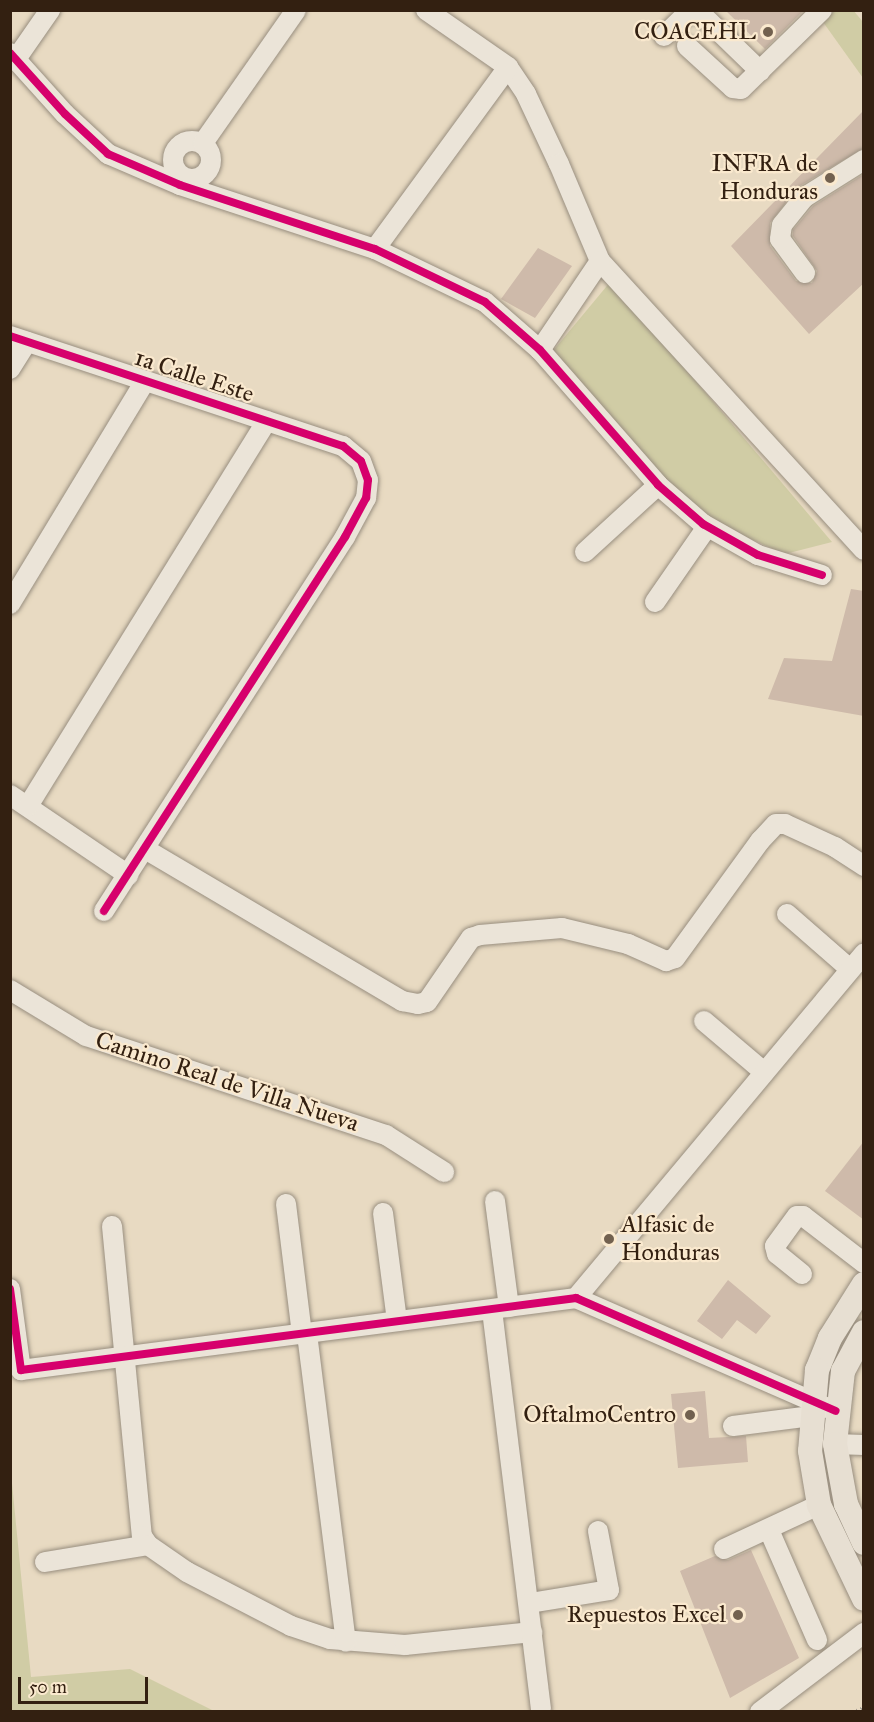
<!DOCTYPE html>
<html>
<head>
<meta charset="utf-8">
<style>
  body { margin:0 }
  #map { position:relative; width:874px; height:1722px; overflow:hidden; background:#e8dac2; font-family:"IM FELL Great Primer",serif }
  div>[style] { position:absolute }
  .green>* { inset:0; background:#d0cca5 }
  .building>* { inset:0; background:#cebaaa }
  .path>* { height:3px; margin-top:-1.5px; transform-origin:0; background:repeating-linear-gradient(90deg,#a8a197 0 1.5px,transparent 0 4.5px) }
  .roads { filter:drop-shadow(0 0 2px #988e7f) drop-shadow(0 0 2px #988e7f) }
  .minor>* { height:20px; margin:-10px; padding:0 10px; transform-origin:10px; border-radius:10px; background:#ebe4d8 }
  .minor>.ring { margin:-10px; padding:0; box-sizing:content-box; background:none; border:20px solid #ebe4d8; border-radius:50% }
  .major>* { height:24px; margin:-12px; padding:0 12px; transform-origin:12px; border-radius:12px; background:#e7dfd2 }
  .cycleway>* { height:8px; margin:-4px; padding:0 4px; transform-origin:4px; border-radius:4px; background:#d6006c }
  .dots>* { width:16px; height:16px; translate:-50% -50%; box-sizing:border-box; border:3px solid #fae9ce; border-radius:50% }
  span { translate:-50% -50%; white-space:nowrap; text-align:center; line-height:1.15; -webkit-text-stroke:4.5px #fae9ce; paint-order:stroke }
  .poi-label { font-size:24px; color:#332011 }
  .right { translate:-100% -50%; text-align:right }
  .left { translate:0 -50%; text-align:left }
  .street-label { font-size:24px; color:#332011 }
  .frame { position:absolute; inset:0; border:12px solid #332011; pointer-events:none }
  .scale { position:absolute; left:18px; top:1677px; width:130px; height:27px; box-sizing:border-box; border:3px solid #332011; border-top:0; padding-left:8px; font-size:18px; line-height:21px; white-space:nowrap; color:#332011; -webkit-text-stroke:4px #fae9ce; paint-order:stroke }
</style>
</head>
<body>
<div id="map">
  <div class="green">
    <div style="clip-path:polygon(853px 10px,863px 22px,863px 78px,823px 22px,834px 11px)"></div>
    <div style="clip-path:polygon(611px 281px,832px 542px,785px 554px,712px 522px,677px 494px,552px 352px)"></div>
    <div style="clip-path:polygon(11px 1473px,31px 1677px,130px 1669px,214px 1711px,11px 1711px)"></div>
  </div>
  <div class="building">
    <div style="clip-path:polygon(725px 10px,804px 10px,765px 49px)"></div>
    <div style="clip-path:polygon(864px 110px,864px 148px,798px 187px,770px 223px,770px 246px,796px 281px,812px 283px,817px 271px,793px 236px,793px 230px,813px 206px,864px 174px,864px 283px,809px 334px,731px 246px)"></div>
    <div style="clip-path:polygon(538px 248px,572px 266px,535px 318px,501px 299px)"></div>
    <div style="clip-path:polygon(851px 589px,864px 591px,864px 716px,768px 699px,784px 658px,832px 661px)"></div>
    <div style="clip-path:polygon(864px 1141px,864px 1220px,825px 1191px)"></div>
    <div style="clip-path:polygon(728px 1280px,771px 1316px,756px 1334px,737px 1320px,722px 1339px,697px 1321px)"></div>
    <div style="clip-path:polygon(705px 1391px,709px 1438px,746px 1436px,748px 1462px,678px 1468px,671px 1394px)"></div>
    <div style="clip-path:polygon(751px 1550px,799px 1658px,730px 1698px,680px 1571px,715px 1556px,728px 1560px)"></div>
  </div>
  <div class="path">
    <div style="left:852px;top:1712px;width:13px;rotate:-23deg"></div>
  </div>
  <div class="roads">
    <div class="minor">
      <div style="left:426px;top:10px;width:100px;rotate:34.8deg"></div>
      <div style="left:508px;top:67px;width:32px;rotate:56deg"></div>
      <div style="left:526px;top:94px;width:77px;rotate:64.8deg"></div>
      <div style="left:559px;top:164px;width:105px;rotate:67.1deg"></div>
      <div style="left:600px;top:261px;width:391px;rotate:47.6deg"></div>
      <div style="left:697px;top:10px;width:88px;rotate:44.1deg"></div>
      <div style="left:664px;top:36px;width:37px;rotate:-44deg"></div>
      <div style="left:687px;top:46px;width:62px;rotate:42.4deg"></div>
      <div style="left:733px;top:88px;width:8px;rotate:7deg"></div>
      <div style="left:741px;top:89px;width:113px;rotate:-44.3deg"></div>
      <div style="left:10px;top:53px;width:82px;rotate:48deg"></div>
      <div style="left:65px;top:114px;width:59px;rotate:42.9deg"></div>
      <div style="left:108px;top:154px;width:78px;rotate:23.3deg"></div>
      <div style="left:180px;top:185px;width:205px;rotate:18.2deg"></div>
      <div style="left:375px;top:249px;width:122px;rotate:25.7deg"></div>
      <div style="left:485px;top:302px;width:73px;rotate:41.1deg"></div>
      <div style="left:540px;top:350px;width:179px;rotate:48.8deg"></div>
      <div style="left:658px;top:485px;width:60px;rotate:40.9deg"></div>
      <div style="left:703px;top:524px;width:63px;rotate:29.4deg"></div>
      <div style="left:758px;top:555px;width:67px;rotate:17.4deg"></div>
      <div style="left:16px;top:59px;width:60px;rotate:-55.2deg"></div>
      <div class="ring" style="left:173px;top:141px;width:18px;height:18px"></div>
      <div style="left:203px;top:143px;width:162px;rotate:-55deg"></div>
      <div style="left:375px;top:249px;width:225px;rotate:-53.8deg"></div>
      <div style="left:805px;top:273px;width:42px;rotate:-126.3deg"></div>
      <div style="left:780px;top:239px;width:14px;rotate:-82deg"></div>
      <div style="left:782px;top:225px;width:36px;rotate:-51deg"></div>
      <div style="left:805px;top:197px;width:70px;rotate:-32.1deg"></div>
      <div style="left:10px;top:336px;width:351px;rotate:18.3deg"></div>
      <div style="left:343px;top:446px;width:23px;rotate:40deg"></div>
      <div style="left:361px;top:461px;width:20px;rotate:70deg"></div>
      <div style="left:368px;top:480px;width:18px;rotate:96deg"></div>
      <div style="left:366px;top:498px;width:44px;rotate:118.3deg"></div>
      <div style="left:345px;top:537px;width:445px;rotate:122.8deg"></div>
      <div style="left:540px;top:350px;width:107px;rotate:-56deg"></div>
      <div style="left:10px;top:369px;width:32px;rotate:-58deg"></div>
      <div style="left:585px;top:552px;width:99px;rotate:-42.5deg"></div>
      <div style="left:655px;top:602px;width:91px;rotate:-55.3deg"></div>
      <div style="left:10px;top:604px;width:261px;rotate:-58.8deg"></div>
      <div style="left:10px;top:795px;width:143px;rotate:34.1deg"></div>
      <div style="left:28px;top:806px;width:453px;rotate:-58.2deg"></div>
      <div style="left:145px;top:849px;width:299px;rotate:30.6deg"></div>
      <div style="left:402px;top:1001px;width:16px;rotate:11deg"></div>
      <div style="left:418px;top:1004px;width:9px;rotate:-13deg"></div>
      <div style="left:427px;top:1002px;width:78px;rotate:-55.5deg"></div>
      <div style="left:471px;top:938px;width:9px;rotate:-18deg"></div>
      <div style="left:480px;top:935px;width:82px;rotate:-4.9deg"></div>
      <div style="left:562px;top:928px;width:68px;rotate:13.6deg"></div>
      <div style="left:628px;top:944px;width:42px;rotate:24.1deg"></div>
      <div style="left:666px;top:961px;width:9px;rotate:-18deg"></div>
      <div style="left:675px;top:958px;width:145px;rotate:-54deg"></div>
      <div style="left:760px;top:841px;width:23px;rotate:-47deg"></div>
      <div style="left:776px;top:824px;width:9px"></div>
      <div style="left:785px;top:824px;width:55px;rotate:24.7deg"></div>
      <div style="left:835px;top:847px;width:35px;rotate:33deg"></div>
      <div style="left:787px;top:914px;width:84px;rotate:41.1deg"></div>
      <div style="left:10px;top:990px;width:89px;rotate:31.2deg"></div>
      <div style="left:86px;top:1036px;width:316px;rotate:18.3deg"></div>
      <div style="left:386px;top:1135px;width:69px;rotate:32.5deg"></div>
      <div style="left:704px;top:1021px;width:79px;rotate:40.4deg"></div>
      <div style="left:495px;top:1201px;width:107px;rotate:82.5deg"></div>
      <div style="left:286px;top:1204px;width:132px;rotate:83deg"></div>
      <div style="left:383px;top:1213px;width:109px;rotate:82.6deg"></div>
      <div style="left:112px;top:1226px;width:311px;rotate:84.5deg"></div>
      <div style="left:142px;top:1536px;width:11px;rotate:56deg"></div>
      <div style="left:148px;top:1545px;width:47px;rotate:34.7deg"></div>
      <div style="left:187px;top:1572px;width:117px;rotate:27.4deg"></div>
      <div style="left:291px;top:1626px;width:41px;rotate:18.4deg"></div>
      <div style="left:330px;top:1639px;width:75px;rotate:4.6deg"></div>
      <div style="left:405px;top:1645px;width:128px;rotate:-5.8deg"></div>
      <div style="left:802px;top:1274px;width:32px;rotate:-141deg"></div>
      <div style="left:777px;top:1254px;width:8px;rotate:-104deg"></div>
      <div style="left:775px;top:1246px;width:37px;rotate:-54deg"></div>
      <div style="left:797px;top:1216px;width:6px"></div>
      <div style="left:803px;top:1216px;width:77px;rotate:37.6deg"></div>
      <div style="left:10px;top:1289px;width:82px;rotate:82.3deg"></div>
      <div style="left:21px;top:1370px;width:560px;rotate:-7.39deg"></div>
      <div style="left:576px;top:1298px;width:275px;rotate:23.6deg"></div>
      <div style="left:576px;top:1298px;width:449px;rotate:-50.1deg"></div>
      <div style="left:492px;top:1310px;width:402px;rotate:83deg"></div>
      <div style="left:307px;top:1334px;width:310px;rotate:82.8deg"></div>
      <div style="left:733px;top:1426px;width:79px;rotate:-7.3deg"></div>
      <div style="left:835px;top:1444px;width:29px;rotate:2deg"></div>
      <div style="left:769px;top:1530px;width:120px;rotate:66.4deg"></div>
      <div style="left:724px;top:1549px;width:105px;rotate:-24.9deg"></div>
      <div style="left:45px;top:1562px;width:104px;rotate:-9.4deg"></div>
      <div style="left:530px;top:1603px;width:80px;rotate:-9.3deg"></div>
      <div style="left:609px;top:1590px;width:60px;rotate:-100.6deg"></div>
      <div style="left:760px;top:1712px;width:131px;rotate:-37.2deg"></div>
    </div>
    <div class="major">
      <div style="left:864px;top:1284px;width:64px;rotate:122.2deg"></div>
      <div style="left:830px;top:1338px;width:35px;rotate:112deg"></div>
      <div style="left:817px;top:1370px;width:81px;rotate:94.9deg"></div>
      <div style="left:810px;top:1451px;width:55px;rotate:80.5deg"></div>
      <div style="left:819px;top:1505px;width:104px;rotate:64.4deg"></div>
      <div style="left:864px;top:1332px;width:44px;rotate:118.3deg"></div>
      <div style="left:843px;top:1371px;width:73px;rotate:96.3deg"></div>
      <div style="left:835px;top:1444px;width:61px;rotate:79.6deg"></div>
      <div style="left:846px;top:1504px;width:43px;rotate:65.2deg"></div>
    </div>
  </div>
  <div class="cycleway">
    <div style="left:10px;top:53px;width:82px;rotate:48deg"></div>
    <div style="left:65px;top:114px;width:59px;rotate:42.9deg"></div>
    <div style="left:108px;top:154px;width:78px;rotate:23.3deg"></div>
    <div style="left:180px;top:185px;width:205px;rotate:18.2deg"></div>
    <div style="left:375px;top:249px;width:122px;rotate:25.7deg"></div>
    <div style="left:485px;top:302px;width:73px;rotate:41.1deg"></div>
    <div style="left:540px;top:350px;width:179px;rotate:48.8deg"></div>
    <div style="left:658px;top:485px;width:60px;rotate:40.9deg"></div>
    <div style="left:703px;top:524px;width:63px;rotate:29.4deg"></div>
    <div style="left:758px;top:555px;width:67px;rotate:17.4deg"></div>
    <div style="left:10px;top:336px;width:351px;rotate:18.3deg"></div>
    <div style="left:343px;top:446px;width:23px;rotate:40deg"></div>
    <div style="left:361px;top:461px;width:20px;rotate:70deg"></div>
    <div style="left:368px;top:480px;width:18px;rotate:96deg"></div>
    <div style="left:366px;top:498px;width:44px;rotate:118.3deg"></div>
    <div style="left:345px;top:537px;width:445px;rotate:122.8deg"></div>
    <div style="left:10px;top:1289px;width:82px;rotate:82.3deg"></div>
    <div style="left:21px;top:1370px;width:560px;rotate:-7.39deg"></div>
    <div style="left:576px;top:1298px;width:283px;rotate:23.5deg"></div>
  </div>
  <div class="dots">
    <div style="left:768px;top:32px;background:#72614f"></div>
    <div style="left:830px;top:178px;background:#72614f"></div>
    <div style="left:609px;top:1239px;background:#72614f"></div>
    <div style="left:690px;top:1415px;background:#72614f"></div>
    <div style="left:738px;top:1615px;background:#72614f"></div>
  </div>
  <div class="poi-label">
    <span class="right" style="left:756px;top:32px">COACEHL</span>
    <span class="right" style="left:818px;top:178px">INFRA de<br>Honduras</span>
    <span class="left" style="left:621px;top:1239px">Alfasic de<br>Honduras</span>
    <span class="right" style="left:676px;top:1415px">OftalmoCentro</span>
    <span class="right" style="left:726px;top:1615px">Repuestos Excel</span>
  </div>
  <div class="street-label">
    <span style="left:194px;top:376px;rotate:18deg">1a Calle Este</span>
    <span style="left:227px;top:1082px;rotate:18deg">Camino Real de Villa Nueva</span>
  </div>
  <div class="frame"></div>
  <div class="scale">50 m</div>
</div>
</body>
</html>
